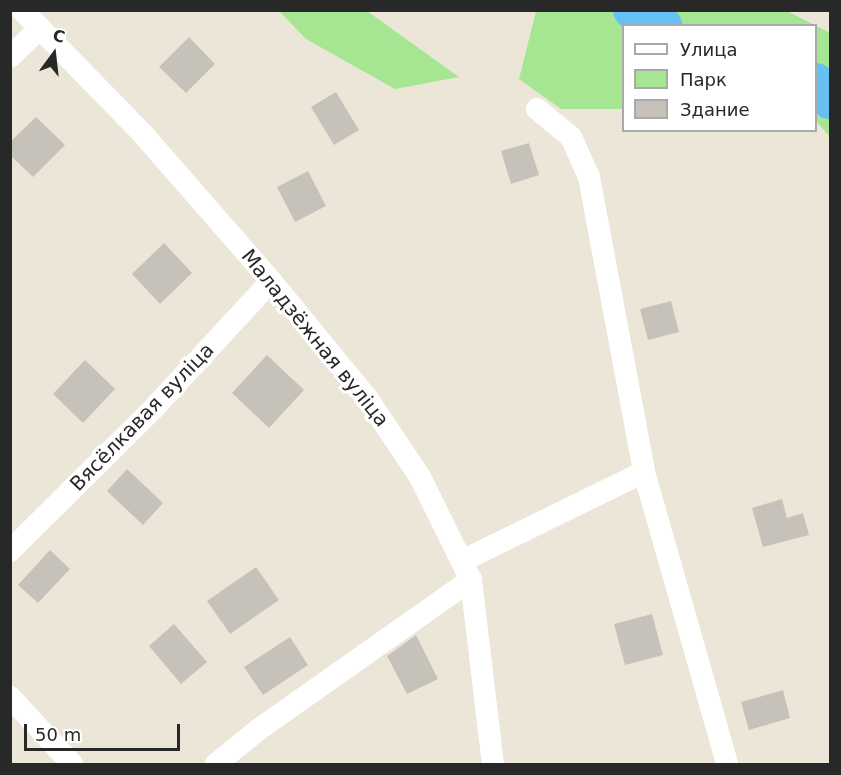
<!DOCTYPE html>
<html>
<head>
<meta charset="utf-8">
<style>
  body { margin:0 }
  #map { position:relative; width:841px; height:775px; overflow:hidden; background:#ece6d9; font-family:"DejaVu Sans",sans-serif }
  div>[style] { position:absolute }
  .green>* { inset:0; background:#a6e592 }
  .river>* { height:38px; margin:-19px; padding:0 19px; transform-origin:19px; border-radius:19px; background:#66c0f4 }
  .building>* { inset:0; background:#c7c2b9 }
  .minor>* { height:22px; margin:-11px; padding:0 11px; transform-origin:11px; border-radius:11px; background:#fff }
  span { translate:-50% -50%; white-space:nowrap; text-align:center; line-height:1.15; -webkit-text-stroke:6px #fff; paint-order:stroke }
  .street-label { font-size:20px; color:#282828 }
  .frame { position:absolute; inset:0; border:12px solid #282828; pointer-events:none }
  .legend { position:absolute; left:622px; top:24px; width:195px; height:108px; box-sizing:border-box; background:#fff; border:2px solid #a9a9a9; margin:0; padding:8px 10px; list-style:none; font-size:18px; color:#282828 }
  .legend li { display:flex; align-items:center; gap:12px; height:30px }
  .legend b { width:30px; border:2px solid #a9a9a9 }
  .north { position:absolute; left:24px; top:24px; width:60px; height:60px; -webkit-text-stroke:4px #fff; paint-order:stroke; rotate:15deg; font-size:16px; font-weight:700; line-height:24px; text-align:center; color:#282828 }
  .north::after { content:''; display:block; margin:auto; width:21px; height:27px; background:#282828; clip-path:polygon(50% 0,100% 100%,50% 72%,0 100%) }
  .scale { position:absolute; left:24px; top:724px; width:156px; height:27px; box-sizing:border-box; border:3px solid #282828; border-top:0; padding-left:8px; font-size:18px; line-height:21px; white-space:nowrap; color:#282828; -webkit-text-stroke:4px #fff; paint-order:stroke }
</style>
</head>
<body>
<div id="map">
  <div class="green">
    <div style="clip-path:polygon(279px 11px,367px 11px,459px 77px,395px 89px,306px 39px)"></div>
    <div style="clip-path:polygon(536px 11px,787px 11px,830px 33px,830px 137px,816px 121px,816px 26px,624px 26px,623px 109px,561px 109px,519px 79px)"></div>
  </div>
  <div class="river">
    <div style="left:632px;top:10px;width:35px;rotate:27deg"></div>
    <div style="left:816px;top:82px;width:23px;rotate:52deg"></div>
  </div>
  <div class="building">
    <div style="clip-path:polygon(189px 37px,215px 64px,186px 93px,159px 67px)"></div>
    <div style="clip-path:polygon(336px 92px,359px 130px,334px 145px,311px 107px)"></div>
    <div style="clip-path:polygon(36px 117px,65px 145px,33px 177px,10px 155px,10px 142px)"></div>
    <div style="clip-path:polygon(529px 143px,539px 175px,511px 184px,501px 151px)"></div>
    <div style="clip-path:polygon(308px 171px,326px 206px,295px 222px,277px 187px)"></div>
    <div style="clip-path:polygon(164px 243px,192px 273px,160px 304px,132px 274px)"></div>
    <div style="clip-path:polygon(671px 301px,679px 332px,648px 340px,640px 309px)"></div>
    <div style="clip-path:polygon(267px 355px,304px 390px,269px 428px,232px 393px)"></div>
    <div style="clip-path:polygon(85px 360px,115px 389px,83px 423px,53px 394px)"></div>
    <div style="clip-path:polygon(127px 469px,163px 503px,143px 525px,107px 491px)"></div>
    <div style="clip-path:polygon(782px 499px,787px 518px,803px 513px,809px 535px,763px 547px,752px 508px)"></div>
    <div style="clip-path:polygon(50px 550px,70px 569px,38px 603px,18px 585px)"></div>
    <div style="clip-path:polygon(256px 567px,279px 600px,230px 634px,207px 601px)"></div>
    <div style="clip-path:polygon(652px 614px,663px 655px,625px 665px,614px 624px)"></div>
    <div style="clip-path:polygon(174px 624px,207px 662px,181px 684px,149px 646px)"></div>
    <div style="clip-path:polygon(416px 635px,438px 679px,407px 694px,387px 656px)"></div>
    <div style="clip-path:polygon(290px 637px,308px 665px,263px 695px,244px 667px)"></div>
    <div style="clip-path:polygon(783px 690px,790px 718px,749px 730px,741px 702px)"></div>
  </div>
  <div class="minor">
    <div style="left:22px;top:10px;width:172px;rotate:45.7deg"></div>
    <div style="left:142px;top:133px;width:196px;rotate:48.9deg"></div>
    <div style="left:271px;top:281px;width:151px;rotate:50.6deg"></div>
    <div style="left:367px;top:398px;width:95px;rotate:56.1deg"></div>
    <div style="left:420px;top:477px;width:115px;rotate:63.7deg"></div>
    <div style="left:471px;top:580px;width:185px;rotate:83.2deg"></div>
    <div style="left:10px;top:57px;width:42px;rotate:-44deg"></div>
    <div style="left:537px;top:109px;width:44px;rotate:39.5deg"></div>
    <div style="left:571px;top:137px;width:44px;rotate:65.8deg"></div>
    <div style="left:589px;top:177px;width:300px;rotate:79.4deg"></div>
    <div style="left:644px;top:472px;width:304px;rotate:74.1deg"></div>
    <div style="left:10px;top:551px;width:202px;rotate:-44.8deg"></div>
    <div style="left:153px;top:409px;width:174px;rotate:-47.3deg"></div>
    <div style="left:464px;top:560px;width:200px;rotate:-26.1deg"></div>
    <div style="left:10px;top:697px;width:91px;rotate:47.2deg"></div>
    <div style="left:216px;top:764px;width:54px;rotate:-39deg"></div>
    <div style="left:258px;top:730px;width:261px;rotate:-35.2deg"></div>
  </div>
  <div class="street-label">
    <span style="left:315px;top:338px;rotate:51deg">Маладзёжная вуліца</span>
    <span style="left:142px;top:417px;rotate:-46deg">Вясёлкавая вуліца</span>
  </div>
  <div class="frame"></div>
  <ul class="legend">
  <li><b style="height:8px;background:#fff"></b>Улица</li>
  <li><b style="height:16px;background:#a6e592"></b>Парк</li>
  <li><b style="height:16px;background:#c7c2b9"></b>Здание</li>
  </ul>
  <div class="north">С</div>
  <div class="scale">50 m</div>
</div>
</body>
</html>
